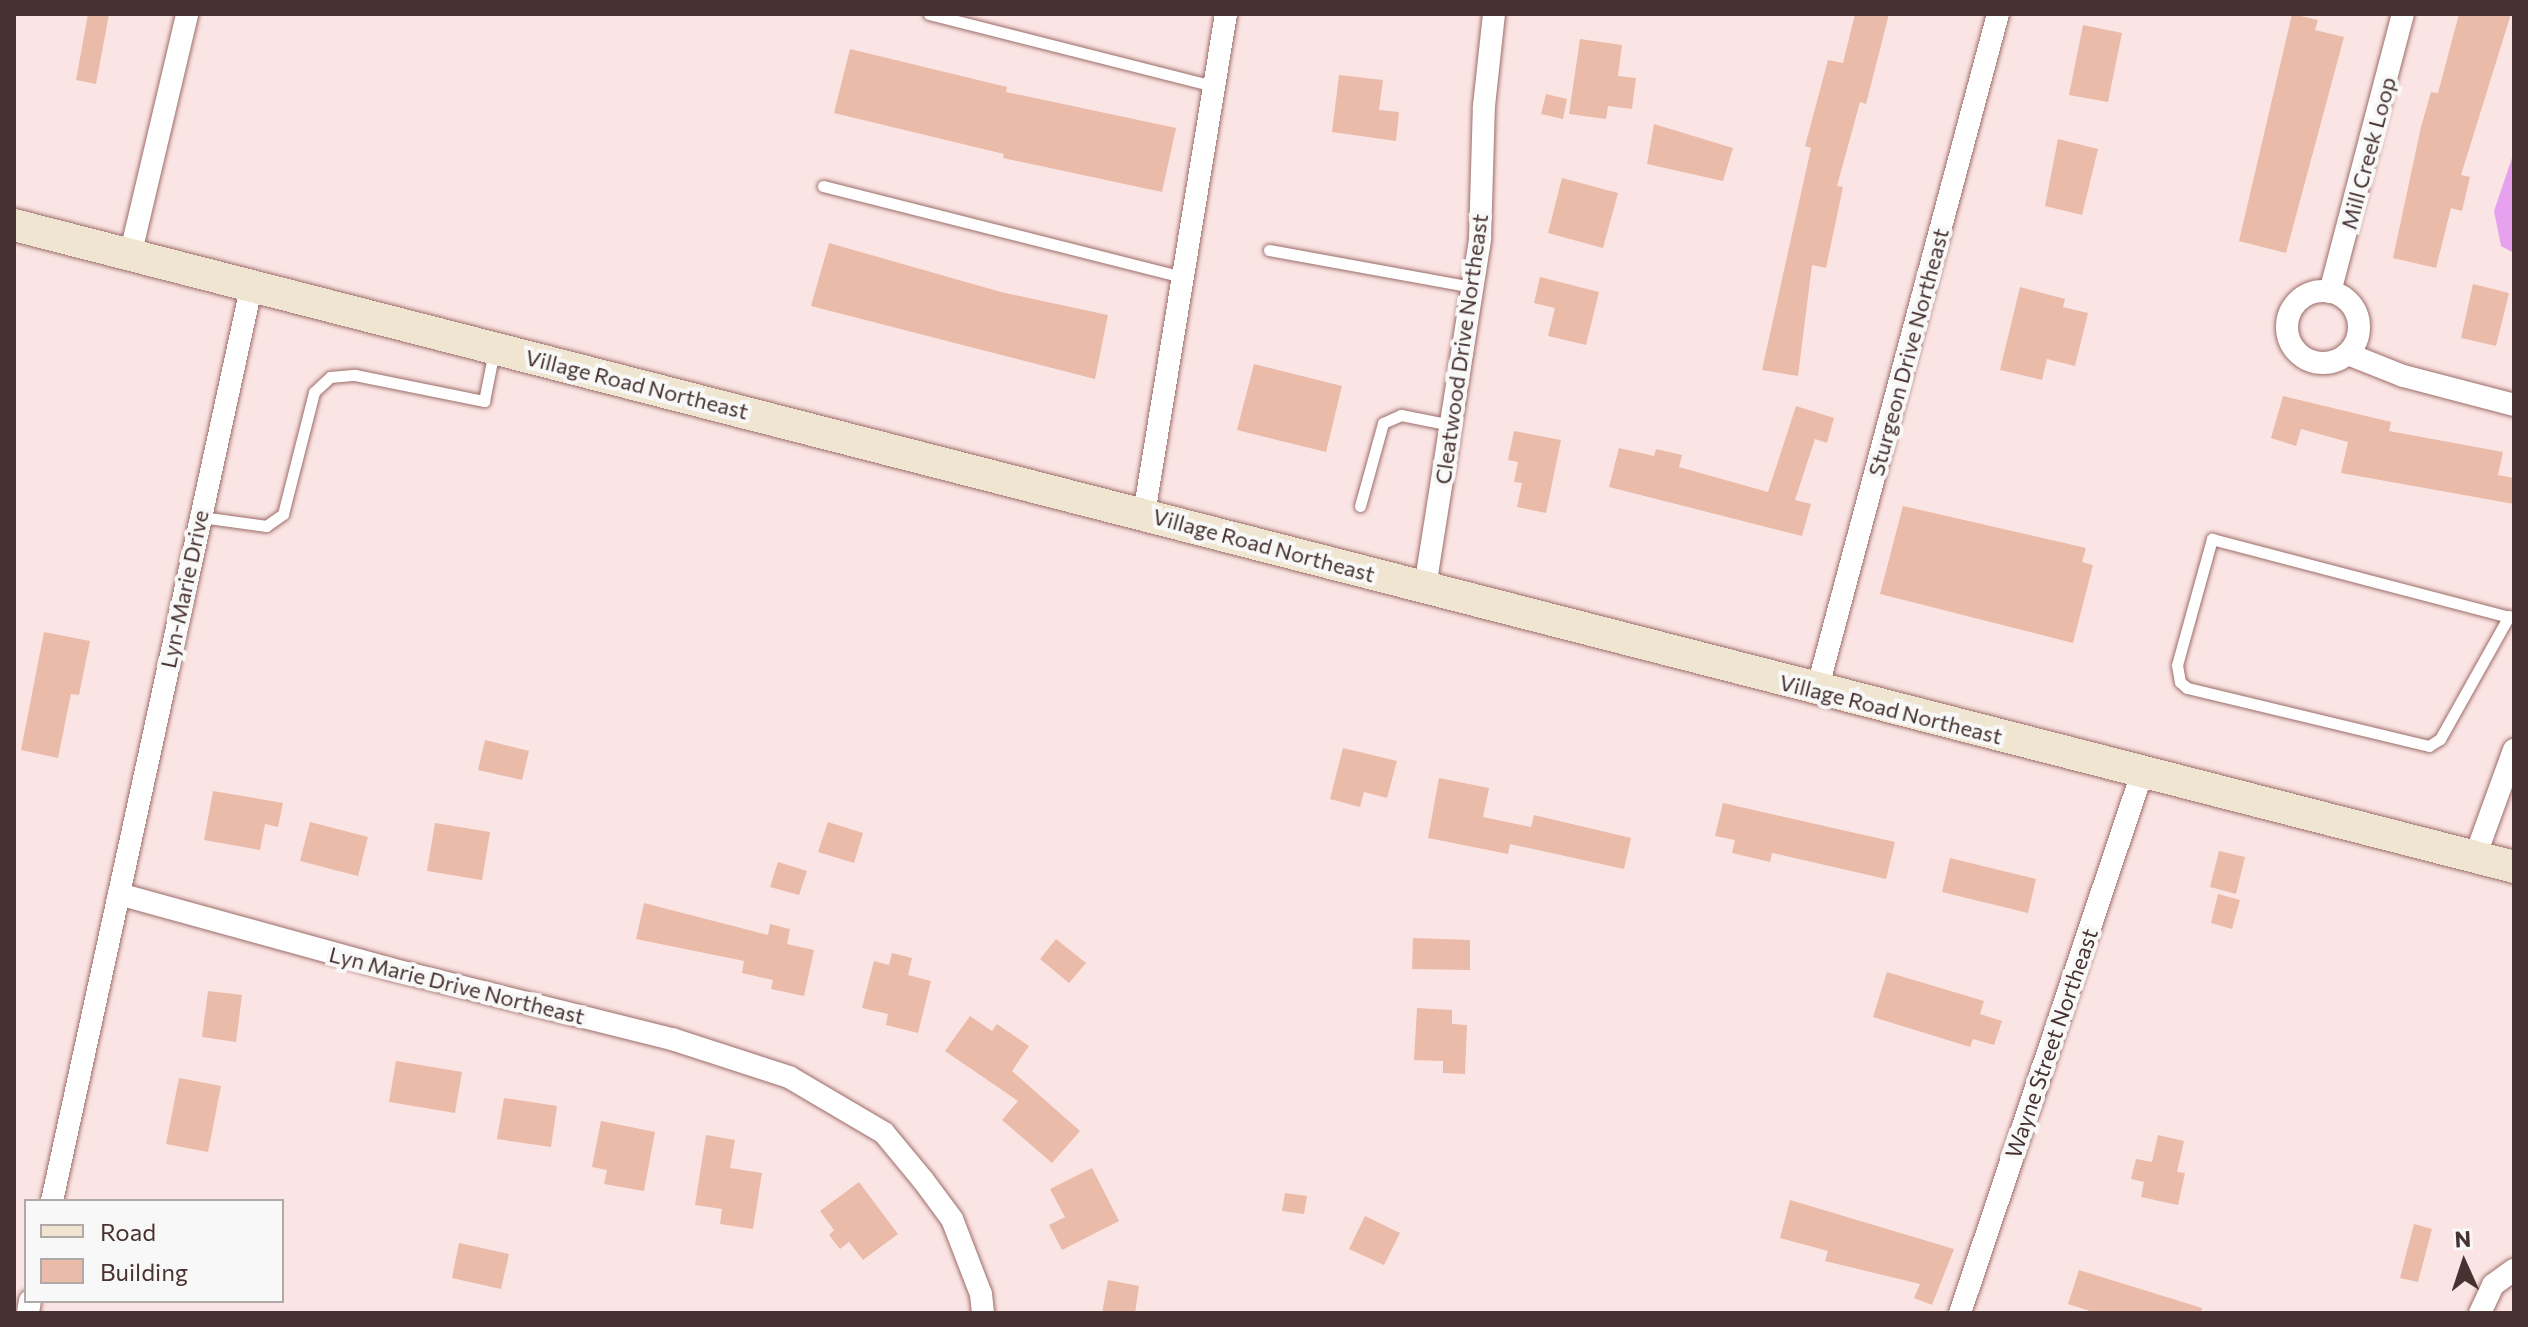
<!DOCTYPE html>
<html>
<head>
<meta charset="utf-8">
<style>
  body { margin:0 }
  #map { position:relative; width:2528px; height:1327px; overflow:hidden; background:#fbe5e4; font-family:Commissioner,sans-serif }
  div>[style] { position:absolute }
  .water>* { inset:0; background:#e6a1ef }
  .building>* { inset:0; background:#eabba8 }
  .roads { filter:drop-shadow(0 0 2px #9c6d6a) drop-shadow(0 0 2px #9c6d6a) }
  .lane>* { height:11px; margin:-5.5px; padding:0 5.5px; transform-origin:5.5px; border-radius:5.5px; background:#fff }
  .street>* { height:22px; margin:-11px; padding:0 11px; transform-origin:11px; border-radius:11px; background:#fff }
  .street>.ring { margin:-11px; padding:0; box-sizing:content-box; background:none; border:22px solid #fff; border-radius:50% }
  .secondary>* { height:32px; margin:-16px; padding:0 16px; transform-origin:16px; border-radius:16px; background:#efe5d0 }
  span { translate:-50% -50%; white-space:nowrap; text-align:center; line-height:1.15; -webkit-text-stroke:8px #f8f8f8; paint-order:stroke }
  .street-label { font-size:22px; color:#473231 }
  .frame { position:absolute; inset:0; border:16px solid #473231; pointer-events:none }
  .legend { position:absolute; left:24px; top:1199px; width:260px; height:104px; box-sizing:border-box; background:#f8f8f8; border:2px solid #b1a9a8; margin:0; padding:10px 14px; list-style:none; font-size:24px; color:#473231 }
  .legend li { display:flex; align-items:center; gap:16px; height:40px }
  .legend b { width:40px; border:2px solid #b1a9a8 }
  .north { position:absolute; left:2424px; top:1223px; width:80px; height:80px; -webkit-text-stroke:6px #f8f8f8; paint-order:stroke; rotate:357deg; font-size:22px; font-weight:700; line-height:32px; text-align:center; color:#473231 }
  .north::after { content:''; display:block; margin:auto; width:28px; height:36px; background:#473231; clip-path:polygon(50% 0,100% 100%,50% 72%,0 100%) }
</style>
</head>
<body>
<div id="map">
  <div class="water">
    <div style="clip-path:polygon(2514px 152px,2514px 253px,2501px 246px,2494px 211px)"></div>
  </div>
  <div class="building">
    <div style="clip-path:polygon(88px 14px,109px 14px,96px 84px,76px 80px)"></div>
    <div style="clip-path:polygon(1855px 14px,1889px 14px,1866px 104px,1860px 102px,1837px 186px,1843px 187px,1826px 268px,1812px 265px,1798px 376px,1762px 370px,1811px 148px,1805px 146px,1828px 60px,1843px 63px)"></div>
    <div style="clip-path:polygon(2292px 14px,2318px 20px,2315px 30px,2344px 37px,2286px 253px,2239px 241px)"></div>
    <div style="clip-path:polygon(2459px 14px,2511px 14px,2461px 175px,2470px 177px,2462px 211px,2451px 208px,2436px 268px,2393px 258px,2421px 127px,2431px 92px,2438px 93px)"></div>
    <div style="clip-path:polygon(2083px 25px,2122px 33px,2108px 102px,2069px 95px)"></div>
    <div style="clip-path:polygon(1580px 39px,1622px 45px,1618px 76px,1636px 78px,1632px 109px,1608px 106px,1606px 119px,1569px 114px)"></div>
    <div style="clip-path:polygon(850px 49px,1007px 87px,1006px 92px,1176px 128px,1162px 192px,1003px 158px,1004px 154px,834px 113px)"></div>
    <div style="clip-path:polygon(1339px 75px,1383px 80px,1379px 110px,1399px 112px,1396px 141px,1332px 132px)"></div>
    <div style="clip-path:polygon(1546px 94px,1567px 99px,1563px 119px,1541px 114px)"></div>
    <div style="clip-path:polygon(1654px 124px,1733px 148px,1723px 181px,1647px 164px)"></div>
    <div style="clip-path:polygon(2058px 139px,2098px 149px,2082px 215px,2045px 206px)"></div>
    <div style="clip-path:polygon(1562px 178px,1618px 193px,1603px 248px,1548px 233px)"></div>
    <div style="clip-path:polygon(829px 243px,1001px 292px,1108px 315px,1095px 379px,811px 306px)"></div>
    <div style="clip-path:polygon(1540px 277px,1599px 292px,1586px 345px,1548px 336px,1555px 308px,1534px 303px)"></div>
    <div style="clip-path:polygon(2473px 284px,2509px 293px,2496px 346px,2461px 338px)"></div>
    <div style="clip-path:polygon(2020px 287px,2065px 299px,2063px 307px,2088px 313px,2075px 366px,2047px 359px,2042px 380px,2000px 370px)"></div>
    <div style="clip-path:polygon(1254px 364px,1342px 386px,1326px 452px,1237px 430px)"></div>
    <div style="clip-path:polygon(2283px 396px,2391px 422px,2389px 431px,2503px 452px,2498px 475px,2514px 478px,2514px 504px,2341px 473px,2348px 442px,2301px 429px,2296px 446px,2271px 438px)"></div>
    <div style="clip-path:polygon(1796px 406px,1834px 418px,1827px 443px,1815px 439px,1795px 500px,1811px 504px,1802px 536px,1609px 487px,1619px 448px,1654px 456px,1656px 449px,1682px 455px,1679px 467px,1768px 492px)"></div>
    <div style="clip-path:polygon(1514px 431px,1561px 440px,1546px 513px,1517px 507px,1522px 483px,1514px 482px,1518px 462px,1508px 460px)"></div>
    <div style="clip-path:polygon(1903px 506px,2086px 548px,2082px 562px,2093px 565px,2073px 643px,1880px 594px)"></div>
    <div style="clip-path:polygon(44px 632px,90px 641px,79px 695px,71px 694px,58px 758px,21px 750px)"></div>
    <div style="clip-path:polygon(485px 740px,529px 751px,522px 780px,478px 770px)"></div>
    <div style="clip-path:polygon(1343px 748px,1397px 761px,1387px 798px,1364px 792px,1360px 807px,1330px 799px)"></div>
    <div style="clip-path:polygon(1439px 778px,1489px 788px,1483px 817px,1531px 827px,1534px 815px,1631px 838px,1624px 869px,1510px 844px,1508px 854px,1428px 838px)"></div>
    <div style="clip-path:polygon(213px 791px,283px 803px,278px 827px,265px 824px,260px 850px,204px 840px)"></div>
    <div style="clip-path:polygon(1723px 803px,1895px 842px,1886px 879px,1772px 853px,1770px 862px,1732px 853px,1735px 840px,1715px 836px)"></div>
    <div style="clip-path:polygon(310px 822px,368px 837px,358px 876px,300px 861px)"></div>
    <div style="clip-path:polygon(828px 822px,863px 833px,854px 863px,818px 852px)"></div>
    <div style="clip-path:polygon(435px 823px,490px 832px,482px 880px,427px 871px)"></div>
    <div style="clip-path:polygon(2219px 851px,2245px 857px,2236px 894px,2210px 887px)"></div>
    <div style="clip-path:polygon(1950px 858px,2036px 879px,2028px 913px,1942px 892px)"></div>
    <div style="clip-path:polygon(778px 862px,807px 871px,799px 895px,770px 887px)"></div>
    <div style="clip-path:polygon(2218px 894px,2240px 900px,2232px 929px,2211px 923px)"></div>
    <div style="clip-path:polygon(644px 903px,768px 935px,770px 924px,790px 929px,787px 944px,814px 950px,804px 996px,771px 989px,773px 980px,742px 973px,744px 961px,636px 939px)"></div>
    <div style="clip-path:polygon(1413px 938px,1470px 940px,1470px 970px,1412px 969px)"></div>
    <div style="clip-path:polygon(1056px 939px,1086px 963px,1069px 983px,1040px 959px)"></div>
    <div style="clip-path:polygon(892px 953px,912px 958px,908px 975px,931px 981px,918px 1033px,886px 1025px,888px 1014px,862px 1008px,874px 961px,889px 965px)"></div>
    <div style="clip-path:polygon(1887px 972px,1984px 1001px,1980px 1014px,2002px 1021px,1994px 1045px,1973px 1039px,1970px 1047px,1873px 1017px)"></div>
    <div style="clip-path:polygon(208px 991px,242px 995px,236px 1042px,202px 1037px)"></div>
    <div style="clip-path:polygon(1417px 1008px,1452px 1010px,1452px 1024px,1467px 1025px,1465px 1074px,1443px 1073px,1443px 1061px,1414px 1060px)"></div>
    <div style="clip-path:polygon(970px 1016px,992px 1031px,997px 1024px,1029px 1046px,1012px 1071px,1080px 1131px,1052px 1163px,1002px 1120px,1018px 1101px,945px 1051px)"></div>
    <div style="clip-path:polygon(396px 1061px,462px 1072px,455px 1113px,389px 1102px)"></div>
    <div style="clip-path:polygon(179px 1078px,221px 1086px,208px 1152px,166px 1144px)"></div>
    <div style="clip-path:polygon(504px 1098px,557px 1106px,551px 1147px,497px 1139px)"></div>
    <div style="clip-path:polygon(601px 1121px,655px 1132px,644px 1191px,604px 1184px,607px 1170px,592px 1167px)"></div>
    <div style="clip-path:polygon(706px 1135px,735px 1140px,730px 1168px,762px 1173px,753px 1229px,720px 1224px,722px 1209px,695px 1205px)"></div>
    <div style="clip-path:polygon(2158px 1135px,2184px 1141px,2177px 1172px,2185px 1173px,2178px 1205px,2141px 1197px,2144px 1182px,2131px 1179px,2136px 1159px,2152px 1162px)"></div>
    <div style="clip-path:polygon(1092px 1168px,1119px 1221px,1062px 1250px,1049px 1225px,1065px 1217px,1050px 1189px)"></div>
    <div style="clip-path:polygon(859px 1182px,898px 1234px,863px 1260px,849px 1242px,840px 1249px,829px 1235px,834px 1230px,820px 1211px)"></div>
    <div style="clip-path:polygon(1285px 1193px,1307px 1196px,1304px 1214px,1282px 1211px)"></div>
    <div style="clip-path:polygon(1790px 1200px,1954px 1249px,1932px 1305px,1914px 1298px,1920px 1284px,1825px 1261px,1828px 1251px,1780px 1238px)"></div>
    <div style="clip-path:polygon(1365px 1216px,1400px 1233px,1384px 1265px,1349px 1249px)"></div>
    <div style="clip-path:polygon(2414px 1224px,2432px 1229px,2418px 1282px,2400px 1278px)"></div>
    <div style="clip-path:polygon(459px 1243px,509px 1254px,501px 1289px,452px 1278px)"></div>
    <div style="clip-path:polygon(2079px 1270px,2202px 1308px,2201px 1313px,2096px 1313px,2068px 1304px)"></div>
    <div style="clip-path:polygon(1108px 1280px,1139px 1286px,1135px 1313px,1102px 1313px)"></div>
  </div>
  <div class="roads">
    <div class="lane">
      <div style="left:929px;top:14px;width:294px;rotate:14.2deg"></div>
      <div style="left:823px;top:186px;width:371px;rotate:14.2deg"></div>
      <div style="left:1269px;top:250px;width:206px;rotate:10.3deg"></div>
      <div style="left:1360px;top:506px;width:86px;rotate:-74.5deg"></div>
      <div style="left:1383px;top:423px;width:20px;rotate:-24deg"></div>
      <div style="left:1401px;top:415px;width:51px;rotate:11.3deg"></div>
      <div style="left:201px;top:517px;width:66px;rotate:7.9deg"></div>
      <div style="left:266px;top:526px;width:21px;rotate:-35deg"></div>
      <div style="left:283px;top:514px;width:126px;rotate:-75.7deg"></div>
      <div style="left:314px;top:392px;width:22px;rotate:-43deg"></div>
      <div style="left:330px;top:377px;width:25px;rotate:-5deg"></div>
      <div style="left:355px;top:375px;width:132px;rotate:11.4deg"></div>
      <div style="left:484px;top:401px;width:51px;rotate:-78.7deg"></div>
      <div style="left:2509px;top:616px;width:141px;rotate:119.3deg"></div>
      <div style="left:2440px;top:739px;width:13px;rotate:148deg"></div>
      <div style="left:2429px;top:746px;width:249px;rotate:-166.5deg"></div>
      <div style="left:2187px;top:688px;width:9px;rotate:-139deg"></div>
      <div style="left:2180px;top:682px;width:17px;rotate:-100deg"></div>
      <div style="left:2177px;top:665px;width:131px;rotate:-74.5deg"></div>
      <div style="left:2212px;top:539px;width:312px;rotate:14.7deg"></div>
    </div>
    <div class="street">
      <div style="left:130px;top:256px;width:249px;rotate:-76.7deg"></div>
      <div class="ring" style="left:2287px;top:291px;width:50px;height:50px"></div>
      <div style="left:2330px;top:292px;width:287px;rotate:-75.3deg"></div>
      <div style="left:2348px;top:354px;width:59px;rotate:21.8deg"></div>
      <div style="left:2403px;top:376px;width:115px;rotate:14.6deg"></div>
      <div style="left:1144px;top:514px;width:507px;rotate:-80.69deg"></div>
      <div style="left:1425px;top:587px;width:353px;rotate:-81deg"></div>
      <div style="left:1480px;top:238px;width:132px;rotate:-88.3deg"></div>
      <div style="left:1484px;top:106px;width:93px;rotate:-83.8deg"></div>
      <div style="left:1817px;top:690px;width:700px;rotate:-75.01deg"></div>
      <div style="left:2475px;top:857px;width:114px;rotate:-70deg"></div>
      <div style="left:119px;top:894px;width:282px;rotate:15.4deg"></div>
      <div style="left:391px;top:969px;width:290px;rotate:14deg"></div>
      <div style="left:672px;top:1039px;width:123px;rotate:18deg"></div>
      <div style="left:789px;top:1077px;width:110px;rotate:30.5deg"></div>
      <div style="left:884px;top:1133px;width:61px;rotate:50.3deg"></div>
      <div style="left:923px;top:1180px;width:49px;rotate:53.4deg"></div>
      <div style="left:952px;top:1219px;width:80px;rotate:68.9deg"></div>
      <div style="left:981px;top:1294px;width:19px;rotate:84deg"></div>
      <div style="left:52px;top:1201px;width:939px;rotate:-77.7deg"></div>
      <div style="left:28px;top:1313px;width:12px;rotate:-81deg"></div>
      <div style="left:1960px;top:1313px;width:570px;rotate:-71.37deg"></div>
      <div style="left:2480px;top:1313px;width:31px;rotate:-65deg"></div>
      <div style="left:2493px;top:1285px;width:26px;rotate:-36deg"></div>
    </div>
    <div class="secondary">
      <div style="left:14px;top:225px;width:2581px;rotate:14.4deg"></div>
    </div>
  </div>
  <div class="street-label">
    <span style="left:2368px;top:153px;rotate:-75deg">Mill Creek Loop</span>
    <span style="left:1461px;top:349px;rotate:-82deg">Cleatwood Drive Northeast</span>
    <span style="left:1908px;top:352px;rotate:-75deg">Sturgeon Drive Northeast</span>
    <span style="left:637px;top:384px;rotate:14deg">Village Road Northeast</span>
    <span style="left:1264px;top:545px;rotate:15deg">Village Road Northeast</span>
    <span style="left:184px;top:589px;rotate:-78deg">Lyn-Marie Drive</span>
    <span style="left:1891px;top:709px;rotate:14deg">Village Road Northeast</span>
    <span style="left:457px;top:985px;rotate:14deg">Lyn Marie Drive Northeast</span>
    <span style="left:2051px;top:1043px;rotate:-71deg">Wayne Street Northeast</span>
  </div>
  <div class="frame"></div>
  <ul class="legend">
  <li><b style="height:10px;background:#efe5d0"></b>Road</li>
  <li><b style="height:22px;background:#eabba8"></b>Building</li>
  </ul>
  <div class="north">N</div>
</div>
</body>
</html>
